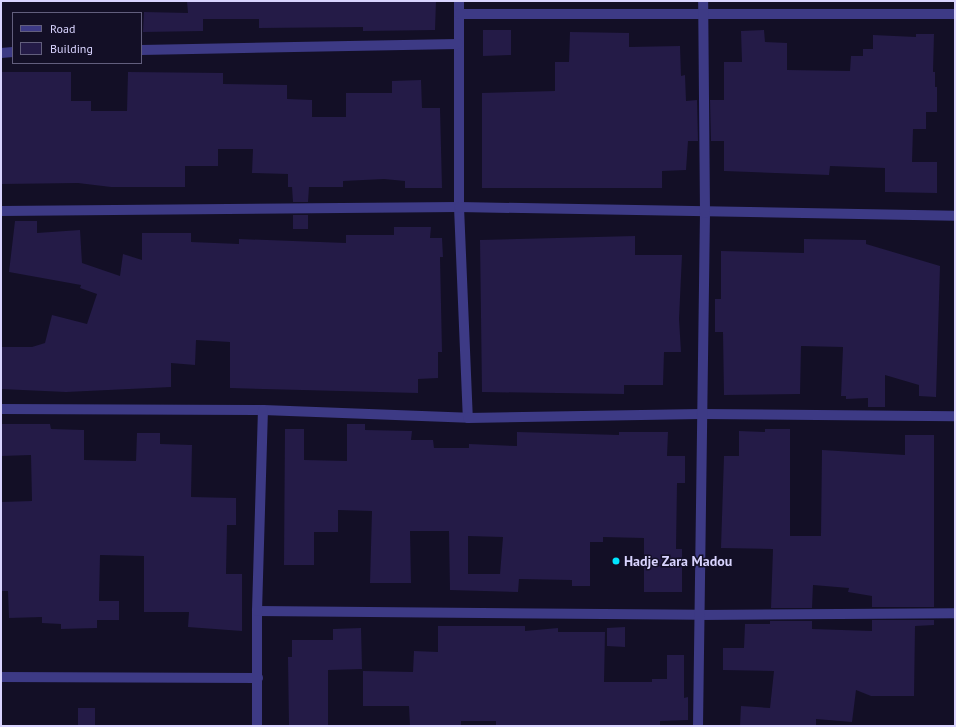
<!DOCTYPE html>
<html>
<head>
<meta charset="utf-8">
<style>
  body { margin:0 }
  #map { position:relative; width:956px; height:727px; overflow:hidden; background:#130f26; font-family:"PT Sans",sans-serif }
  div>[style] { position:absolute }
  .building>* { inset:0; background:#241b47 }
  .minor>* { height:10px; margin:-5px; padding:0 5px; transform-origin:5px; border-radius:5px; background:#3d3a85 }
  .dots>* { width:11px; height:11px; translate:-50% -50%; box-sizing:border-box; border:2px solid #130f26; border-radius:50% }
  span { translate:-50% -50%; white-space:nowrap; text-align:center; line-height:1.15; -webkit-text-stroke:3px #130f26; paint-order:stroke }
  .poi-label { font-size:14px; color:#d9d4ff; font-weight:700 }
  .left { translate:0 -50%; text-align:left }
  .frame { position:absolute; inset:0; border:2px solid #d9d4ff; pointer-events:none }
  .legend { position:absolute; left:12px; top:12px; width:130px; height:52px; box-sizing:border-box; background:#130f26; border:1px solid #625e7d; margin:0; padding:5px 7px; list-style:none; font-size:12px; color:#d9d4ff }
  .legend li { display:flex; align-items:center; gap:8px; height:20px }
  .legend b { width:20px; border:1px solid #625e7d }
</style>
</head>
<body>
<div id="map">
  <div class="building">
    <div style="clip-path:polygon(187px 1px,436px 1px,435px 30px,363px 31px,363px 27px,259px 28px,259px 19px,203px 19px,203px 31px,143px 32px,144px 12px,188px 13px)"></div>
    <div style="clip-path:polygon(483px 30px,511px 30px,511px 55px,483px 56px)"></div>
    <div style="clip-path:polygon(764px 30px,765px 42px,787px 43px,787px 70px,850px 71px,851px 56px,863px 56px,863px 49px,873px 49px,873px 35px,916px 37px,916px 34px,934px 34px,933px 72px,935px 72px,935px 87px,937px 87px,937px 112px,926px 112px,926px 129px,913px 129px,912px 162px,937px 162px,937px 193px,885px 192px,885px 168px,830px 166px,829px 175px,724px 171px,724px 141px,711px 141px,710px 100px,724px 100px,724px 62px,742px 62px,741px 31px)"></div>
    <div style="clip-path:polygon(570px 32px,629px 33px,629px 47px,680px 46px,681px 76px,685px 75px,686px 101px,697px 100px,698px 141px,688px 141px,686px 170px,662px 171px,662px 188px,482px 188px,482px 93px,555px 91px,555px 62px,569px 62px)"></div>
    <div style="clip-path:polygon(1px 72px,71px 72px,71px 101px,91px 101px,91px 111px,127px 111px,128px 72px,223px 73px,223px 84px,287px 85px,287px 99px,312px 100px,312px 117px,346px 117px,346px 93px,392px 93px,392px 81px,421px 80px,422px 108px,440px 108px,442px 188px,405px 188px,405px 181px,384px 179px,343px 181px,343px 187px,309px 187px,308px 202px,293px 202px,292px 187px,288px 187px,288px 174px,252px 173px,253px 149px,218px 149px,218px 166px,185px 166px,185px 187px,111px 187px,78px 183px,1px 184px)"></div>
    <div style="clip-path:polygon(293px 215px,308px 215px,308px 229px,293px 229px)"></div>
    <div style="clip-path:polygon(15px 221px,37px 221px,37px 233px,80px 230px,82px 263px,120px 276px,123px 254px,142px 260px,142px 233px,191px 233px,191px 242px,239px 244px,239px 239px,346px 243px,346px 235px,394px 235px,394px 227px,431px 227px,430px 238px,442px 238px,443px 257px,440px 257px,442px 352px,438px 352px,438px 378px,418px 379px,418px 393px,230px 388px,230px 342px,196px 340px,195px 365px,171px 363px,171px 387px,66px 392px,1px 389px,1px 347px,32px 347px,45px 343px,52px 315px,87px 324px,97px 294px,80px 288px,81px 285px,9px 272px)"></div>
    <div style="clip-path:polygon(635px 236px,635px 255px,682px 255px,679px 319px,681px 352px,664px 352px,663px 385px,624px 385px,624px 394px,482px 392px,480px 240px)"></div>
    <div style="clip-path:polygon(804px 239px,866px 240px,866px 244px,940px 266px,936px 397px,919px 396px,919px 385px,885px 375px,885px 407px,868px 407px,868px 398px,846px 399px,846px 396px,841px 396px,843px 347px,801px 346px,800px 394px,724px 395px,723px 332px,715px 332px,715px 299px,721px 299px,721px 251px,804px 253px)"></div>
    <div style="clip-path:polygon(1px 424px,50px 424px,51px 429px,84px 430px,84px 460px,136px 461px,137px 433px,160px 433px,160px 444px,192px 445px,191px 497px,236px 498px,236px 525px,227px 525px,226px 574px,242px 574px,242px 631px,188px 627px,189px 612px,144px 612px,144px 556px,100px 555px,99px 601px,119px 601px,119px 620px,97px 620px,97px 628px,61px 629px,61px 624px,42px 623px,42px 617px,9px 618px,8px 591px,1px 591px,2px 502px,32px 501px,31px 455px,1px 456px)"></div>
    <div style="clip-path:polygon(evenodd,347px 424px,365px 424px,365px 430px,412px 431px,411px 440px,433px 440px,434px 448px,469px 448px,469px 444px,517px 446px,517px 432px,619px 435px,619px 432px,668px 432px,667px 456px,685px 456px,685px 483px,677px 483px,676px 549px,682px 549px,682px 592px,644px 592px,644px 538px,603px 537px,603px 542px,590px 542px,590px 586px,572px 586px,572px 580px,519px 579px,518px 592px,450px 590px,449px 531px,410px 531px,411px 583px,370px 583px,372px 511px,338px 510px,338px 532px,314px 532px,314px 565px,284px 565px,285px 429px,304px 429px,304px 460px,347px 461px,347px 424px,468px 536px,503px 537px,500px 574px,468px 574px,468px 536px)"></div>
    <div style="clip-path:polygon(765px 429px,790px 429px,790px 536px,821px 536px,822px 450px,905px 455px,905px 435px,934px 435px,934px 607px,872px 607px,872px 596px,848px 592px,849px 588px,813px 585px,812px 608px,771px 608px,773px 549px,721px 548px,724px 456px,739px 456px,739px 431px,765px 432px)"></div>
    <div style="clip-path:polygon(872px 620px,934px 620px,934px 625px,915px 626px,914px 696px,871px 696px,856px 690px,852px 722px,816px 719px,816px 726px,740px 726px,741px 706px,770px 708px,774px 671px,723px 670px,723px 648px,744px 648px,745px 624px,770px 624px,770px 621px,812px 621px,812px 629px,872px 631px)"></div>
    <div style="clip-path:polygon(438px 626px,525px 626px,525px 631px,558px 628px,558px 632px,605px 632px,604px 682px,652px 682px,652px 679px,667px 679px,667px 655px,684px 655px,684px 698px,688px 697px,688px 720px,660px 721px,660px 726px,496px 726px,496px 721px,461px 721px,461px 726px,410px 726px,409px 706px,363px 706px,363px 671px,413px 672px,414px 651px,438px 652px)"></div>
    <div style="clip-path:polygon(625px 627px,625px 647px,607px 646px,607px 628px)"></div>
    <div style="clip-path:polygon(361px 628px,362px 669px,328px 670px,328px 726px,289px 726px,288px 657px,292px 657px,292px 640px,333px 640px,333px 629px)"></div>
    <div style="clip-path:polygon(78px 708px,95px 708px,95px 726px,78px 726px)"></div>
  </div>
  <div class="minor">
    <div style="left:459px;top:1px;width:206px;rotate:90deg"></div>
    <div style="left:459px;top:207px;width:211px;rotate:87.6deg"></div>
    <div style="left:459px;top:14px;width:496px"></div>
    <div style="left:141px;top:50px;width:317px;rotate:-1.1deg"></div>
    <div style="left:1px;top:53px;width:12px;rotate:-5deg"></div>
    <div style="left:1px;top:211px;width:458px;rotate:-0.5deg"></div>
    <div style="left:459px;top:207px;width:496px;rotate:1deg"></div>
    <div style="left:1px;top:409px;width:262px;rotate:0.2deg"></div>
    <div style="left:263px;top:410px;width:205px;rotate:2.2deg"></div>
    <div style="left:468px;top:418px;width:233px;rotate:-1deg"></div>
    <div style="left:701px;top:414px;width:254px;rotate:0.5deg"></div>
    <div style="left:257px;top:611px;width:442px;rotate:0.5deg"></div>
    <div style="left:699px;top:615px;width:256px;rotate:-0.4deg"></div>
    <div style="left:1px;top:677px;width:257px;rotate:0.2deg"></div>
    <div style="left:257px;top:726px;width:115px;rotate:-90deg"></div>
    <div style="left:257px;top:611px;width:201px;rotate:-88.3deg"></div>
    <div style="left:698px;top:726px;width:513px;rotate:-89.22deg"></div>
    <div style="left:705px;top:213px;width:212px;rotate:-90.5deg"></div>
  </div>
  <div class="dots">
    <div style="left:616px;top:561px;background:#00e5ff"></div>
  </div>
  <div class="poi-label">
    <span class="left" style="left:624px;top:561px">Hadje Zara Madou</span>
  </div>
  <div class="frame"></div>
  <ul class="legend">
  <li><b style="height:5px;background:#3d3a85"></b>Road</li>
  <li><b style="height:11px;background:#241b47"></b>Building</li>
  </ul>
</div>
</body>
</html>
